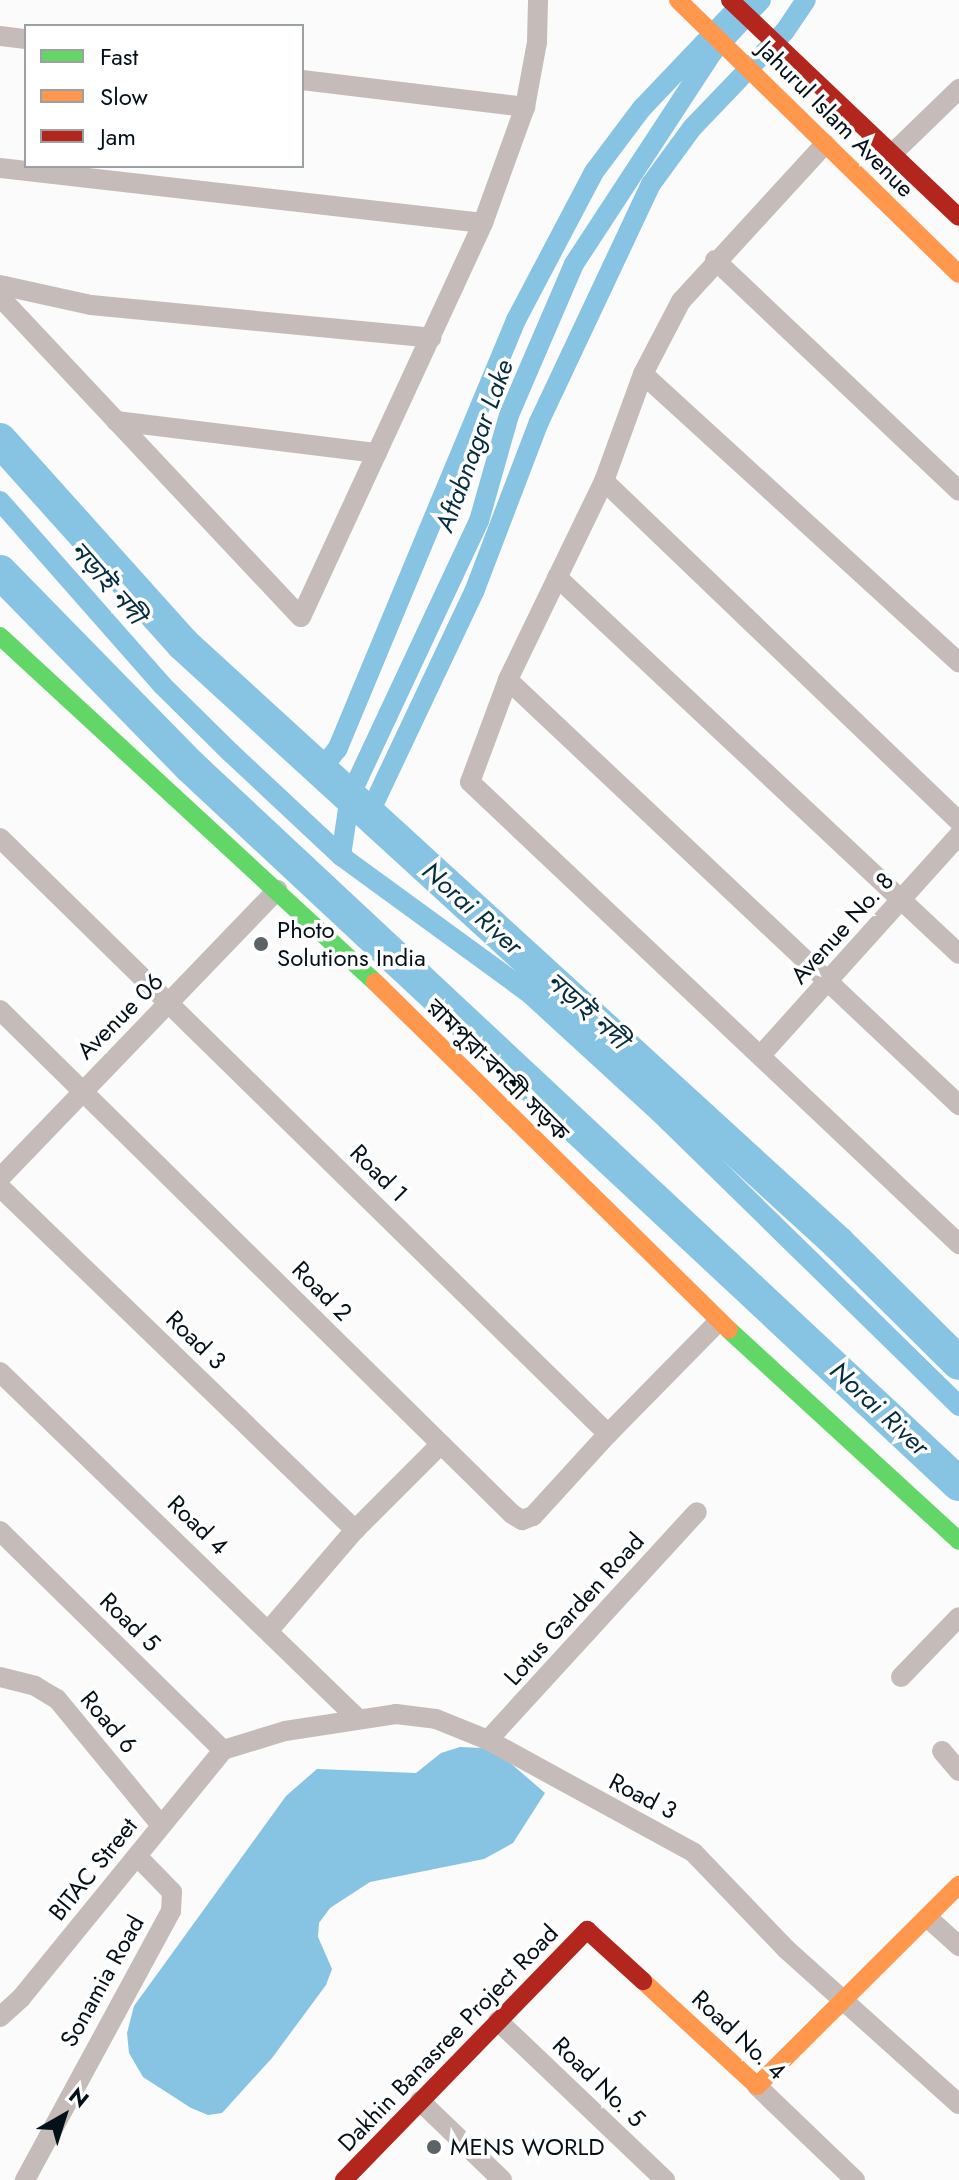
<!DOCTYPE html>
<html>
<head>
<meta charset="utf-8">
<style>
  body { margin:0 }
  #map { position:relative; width:959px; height:2180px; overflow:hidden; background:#fbfbfb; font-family:Jost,"Noto Sans Bengali",sans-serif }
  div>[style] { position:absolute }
  .water>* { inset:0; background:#87c3e2 }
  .canal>* { height:20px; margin:-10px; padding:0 10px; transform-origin:10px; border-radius:10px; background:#87c3e2 }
  .river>* { height:34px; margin:-17px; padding:0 17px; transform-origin:17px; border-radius:17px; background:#87c3e2 }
  .street>* { height:20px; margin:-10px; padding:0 10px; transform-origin:10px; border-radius:10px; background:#c5bcba }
  .fast>* { height:18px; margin:-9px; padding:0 9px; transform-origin:9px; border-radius:9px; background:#63d668 }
  .slow>* { height:18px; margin:-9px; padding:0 9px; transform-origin:9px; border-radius:9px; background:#ff974d }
  .jam>* { height:18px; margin:-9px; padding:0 9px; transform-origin:9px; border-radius:9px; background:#b3261e }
  .dots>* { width:22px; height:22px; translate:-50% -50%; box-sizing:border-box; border:4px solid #fff; border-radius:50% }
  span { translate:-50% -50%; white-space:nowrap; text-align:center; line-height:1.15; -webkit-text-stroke:7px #fff; paint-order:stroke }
  .street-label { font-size:24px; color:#051118 }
  .poi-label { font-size:24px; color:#051118 }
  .left { translate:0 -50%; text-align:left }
  .water-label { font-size:26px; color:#052d40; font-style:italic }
  .legend { position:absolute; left:24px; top:24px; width:280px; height:144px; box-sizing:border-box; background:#fff; border:2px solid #9ba0a3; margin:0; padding:10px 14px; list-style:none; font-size:24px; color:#051118 }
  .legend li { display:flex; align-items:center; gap:16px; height:40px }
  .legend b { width:40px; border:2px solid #9ba0a3 }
  .north { position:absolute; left:24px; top:2076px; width:80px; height:80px; -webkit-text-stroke:6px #fff; paint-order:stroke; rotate:39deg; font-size:22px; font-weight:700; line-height:32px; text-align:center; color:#051118 }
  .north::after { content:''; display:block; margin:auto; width:28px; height:36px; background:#051118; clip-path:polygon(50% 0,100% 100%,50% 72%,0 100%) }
</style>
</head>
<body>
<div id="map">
  <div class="water">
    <div style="clip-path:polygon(460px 1747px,483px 1748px,508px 1761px,545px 1793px,513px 1843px,484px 1859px,370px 1882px,330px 1908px,319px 1923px,318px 1937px,332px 1969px,326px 1985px,272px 2058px,222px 2113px,208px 2115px,191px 2108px,143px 2077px,129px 2053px,127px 2033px,134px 2006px,286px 1796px,317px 1769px,416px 1773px,441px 1753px)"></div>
  </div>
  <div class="canal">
    <div style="left:745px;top:0;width:149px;rotate:133.6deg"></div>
    <div style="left:642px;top:108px;width:80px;rotate:126.9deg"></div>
    <div style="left:594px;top:172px;width:167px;rotate:117.8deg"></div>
    <div style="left:516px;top:320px;width:465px;rotate:112.6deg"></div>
    <div style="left:337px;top:749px;width:26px;rotate:127deg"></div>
    <div style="left:321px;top:770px;width:65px;rotate:42.5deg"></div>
    <div style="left:369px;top:814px;width:246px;rotate:-64.7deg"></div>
    <div style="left:474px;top:592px;width:182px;rotate:-69.1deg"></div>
    <div style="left:539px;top:422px;width:263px;rotate:-64.8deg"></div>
    <div style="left:651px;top:184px;width:69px;rotate:-53.8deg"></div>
    <div style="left:692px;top:128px;width:134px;rotate:-46.2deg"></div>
    <div style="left:785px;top:31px;width:37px;rotate:-56deg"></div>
    <div style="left:0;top:501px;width:245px;rotate:48.6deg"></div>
    <div style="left:162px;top:685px;width:97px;rotate:44.6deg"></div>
    <div style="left:231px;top:753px;width:151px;rotate:43.1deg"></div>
    <div style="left:341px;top:856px;width:234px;rotate:36.1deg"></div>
    <div style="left:530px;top:994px;width:176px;rotate:42.5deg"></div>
    <div style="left:660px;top:1113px;width:419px;rotate:44.4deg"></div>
    <div style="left:341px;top:856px;width:61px;rotate:-81.5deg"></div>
    <div style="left:350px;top:796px;width:304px;rotate:-64.9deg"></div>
    <div style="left:479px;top:521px;width:110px;rotate:-74.2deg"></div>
    <div style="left:509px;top:415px;width:164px;rotate:-66.7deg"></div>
    <div style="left:574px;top:264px;width:252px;rotate:-56.8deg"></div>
    <div style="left:712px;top:53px;width:72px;rotate:-47.2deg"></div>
  </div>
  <div class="river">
    <div style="left:0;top:440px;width:274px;rotate:48.1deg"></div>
    <div style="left:183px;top:644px;width:888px;rotate:42.44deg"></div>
    <div style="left:838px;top:1243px;width:170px;rotate:44.8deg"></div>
    <div style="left:0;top:572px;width:272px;rotate:45.6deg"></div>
    <div style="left:190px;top:766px;width:1052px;rotate:43.04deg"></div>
  </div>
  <div class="street">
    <div style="left:0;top:36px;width:26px;rotate:7deg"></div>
    <div style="left:302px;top:80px;width:225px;rotate:6.9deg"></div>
    <div style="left:825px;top:144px;width:213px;rotate:132.5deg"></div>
    <div style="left:681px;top:301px;width:82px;rotate:117.5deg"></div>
    <div style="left:643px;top:374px;width:114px;rotate:110deg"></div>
    <div style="left:604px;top:481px;width:221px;rotate:115.8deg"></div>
    <div style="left:508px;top:680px;width:109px;rotate:110.4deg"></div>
    <div style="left:470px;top:782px;width:673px;rotate:43.37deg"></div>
    <div style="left:894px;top:152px;width:91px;rotate:-44.1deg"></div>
    <div style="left:0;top:168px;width:486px;rotate:6.5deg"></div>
    <div style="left:715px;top:260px;width:336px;rotate:43.4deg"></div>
    <div style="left:0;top:285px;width:93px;rotate:12.4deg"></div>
    <div style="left:91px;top:305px;width:342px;rotate:5.5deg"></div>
    <div style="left:0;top:297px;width:439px;rotate:46.8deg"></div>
    <div style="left:301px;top:617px;width:434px;rotate:-65.2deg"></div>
    <div style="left:483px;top:223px;width:123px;rotate:-70.1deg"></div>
    <div style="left:525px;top:107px;width:66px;rotate:-79.5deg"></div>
    <div style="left:537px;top:42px;width:42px;rotate:-88.6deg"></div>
    <div style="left:643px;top:374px;width:428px;rotate:42.4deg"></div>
    <div style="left:116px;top:421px;width:263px;rotate:7deg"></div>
    <div style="left:604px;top:481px;width:492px;rotate:43.8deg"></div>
    <div style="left:557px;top:577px;width:551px;rotate:43.16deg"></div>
    <div style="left:508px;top:680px;width:620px;rotate:43.3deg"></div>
    <div style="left:0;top:838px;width:851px;rotate:44.43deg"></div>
    <div style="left:608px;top:1434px;width:158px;rotate:-45.5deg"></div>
    <div style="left:0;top:1010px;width:718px;rotate:44.55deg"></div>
    <div style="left:512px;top:1514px;width:12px;rotate:31deg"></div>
    <div style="left:522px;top:1520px;width:12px;rotate:-20deg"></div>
    <div style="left:533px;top:1516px;width:111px;rotate:-47.6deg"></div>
    <div style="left:761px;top:1055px;width:296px;rotate:-48deg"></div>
    <div style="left:0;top:1178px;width:400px;rotate:-46.1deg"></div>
    <div style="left:0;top:1187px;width:494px;rotate:44deg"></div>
    <div style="left:0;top:1372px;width:499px;rotate:44.1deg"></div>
    <div style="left:0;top:1531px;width:313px;rotate:44.5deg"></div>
    <div style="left:270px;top:1629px;width:130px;rotate:-49.4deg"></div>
    <div style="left:355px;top:1530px;width:120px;rotate:-45deg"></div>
    <div style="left:0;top:1677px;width:36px;rotate:14deg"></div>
    <div style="left:35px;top:1686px;width:26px;rotate:31deg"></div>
    <div style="left:57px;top:1699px;width:163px;rotate:50.5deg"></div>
    <div style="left:901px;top:1677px;width:83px;rotate:-46deg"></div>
    <div style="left:488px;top:1740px;width:309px;rotate:-47.5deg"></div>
    <div style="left:223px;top:1750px;width:65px;rotate:-17deg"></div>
    <div style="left:285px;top:1731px;width:112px;rotate:-8.7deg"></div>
    <div style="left:396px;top:1714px;width:40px;rotate:7.1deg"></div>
    <div style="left:436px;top:1719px;width:56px;rotate:22deg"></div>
    <div style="left:488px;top:1740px;width:235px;rotate:28.7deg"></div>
    <div style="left:694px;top:1853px;width:133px;rotate:46.2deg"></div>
    <div style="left:786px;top:1949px;width:232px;rotate:41.9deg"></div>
    <div style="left:942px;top:1751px;width:26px;rotate:50deg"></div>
    <div style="left:928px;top:1918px;width:42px;rotate:42.1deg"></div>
    <div style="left:0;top:2017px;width:28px;rotate:-42deg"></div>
    <div style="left:21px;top:1998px;width:320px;rotate:-50.8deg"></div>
    <div style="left:498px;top:2021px;width:231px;rotate:43.6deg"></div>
    <div style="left:757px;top:2086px;width:136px;rotate:43.8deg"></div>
    <div style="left:420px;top:2101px;width:114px;rotate:43.9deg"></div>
    <div style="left:25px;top:2180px;width:306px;rotate:-61.5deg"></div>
    <div style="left:171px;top:1911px;width:19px;rotate:-87deg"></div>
    <div style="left:172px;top:1892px;width:50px;rotate:-134.2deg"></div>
  </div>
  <div class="fast">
    <div style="left:0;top:636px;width:510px;rotate:42.7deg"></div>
    <div style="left:729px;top:1330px;width:312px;rotate:42.5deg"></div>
  </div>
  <div class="slow">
    <div style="left:678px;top:0;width:392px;rotate:44.3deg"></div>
    <div style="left:375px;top:982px;width:496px;rotate:44.5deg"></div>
    <div style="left:643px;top:1981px;width:155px;rotate:42.6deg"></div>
    <div style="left:757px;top:2086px;width:285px;rotate:-44.9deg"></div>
  </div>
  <div class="jam">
    <div style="left:730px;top:0;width:315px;rotate:43.5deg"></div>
    <div style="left:344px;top:2180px;width:349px;rotate:-45.8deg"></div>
    <div style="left:587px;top:1930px;width:76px;rotate:42.3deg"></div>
  </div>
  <div class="dots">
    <div style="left:261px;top:944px;background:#5b6367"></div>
    <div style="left:434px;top:2147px;background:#5b6367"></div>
  </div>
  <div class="street-label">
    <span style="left:836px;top:119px;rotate:45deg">Jahurul Islam Avenue</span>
    <span style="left:842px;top:928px;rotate:-48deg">Avenue No. 8</span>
    <span style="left:120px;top:1016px;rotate:-45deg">Avenue 06</span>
    <span style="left:498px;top:1070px;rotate:45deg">রামপুরা-বনশ্রী সড়ক</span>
    <span style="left:379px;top:1173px;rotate:45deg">Road 1</span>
    <span style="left:322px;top:1291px;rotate:45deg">Road 2</span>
    <span style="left:196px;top:1340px;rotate:44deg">Road 3</span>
    <span style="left:198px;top:1525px;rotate:44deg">Road 4</span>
    <span style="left:574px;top:1609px;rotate:-48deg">Lotus Garden Road</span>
    <span style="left:130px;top:1622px;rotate:44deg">Road 5</span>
    <span style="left:109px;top:1722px;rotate:50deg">Road 6</span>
    <span style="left:643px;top:1796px;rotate:27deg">Road 3</span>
    <span style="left:93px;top:1869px;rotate:-51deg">BITAC Street</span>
    <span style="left:102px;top:1981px;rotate:-61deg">Sonamia Road</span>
    <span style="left:739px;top:2035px;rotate:43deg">Road No. 4</span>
    <span style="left:448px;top:2038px;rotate:-46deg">Dakhin Banasree Project Road</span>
    <span style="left:599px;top:2082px;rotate:44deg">Road No. 5</span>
  </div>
  <div class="poi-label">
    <span class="left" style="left:277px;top:944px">Photo<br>Solutions India</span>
    <span class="left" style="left:450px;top:2147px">MENS WORLD</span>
  </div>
  <div class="water-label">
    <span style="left:475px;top:446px;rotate:-70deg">Aftabnagar Lake</span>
    <span style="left:107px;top:583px;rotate:49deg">নড়াই নদী</span>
    <span style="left:472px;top:909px;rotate:42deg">Norai River</span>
    <span style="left:587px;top:1011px;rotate:42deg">নড়াই নদী</span>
    <span style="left:879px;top:1409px;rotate:43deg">Norai River</span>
  </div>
  <ul class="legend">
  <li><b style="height:10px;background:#63d668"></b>Fast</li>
  <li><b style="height:10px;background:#ff974d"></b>Slow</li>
  <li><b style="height:10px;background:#b3261e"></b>Jam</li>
  </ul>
  <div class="north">N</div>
</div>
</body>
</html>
